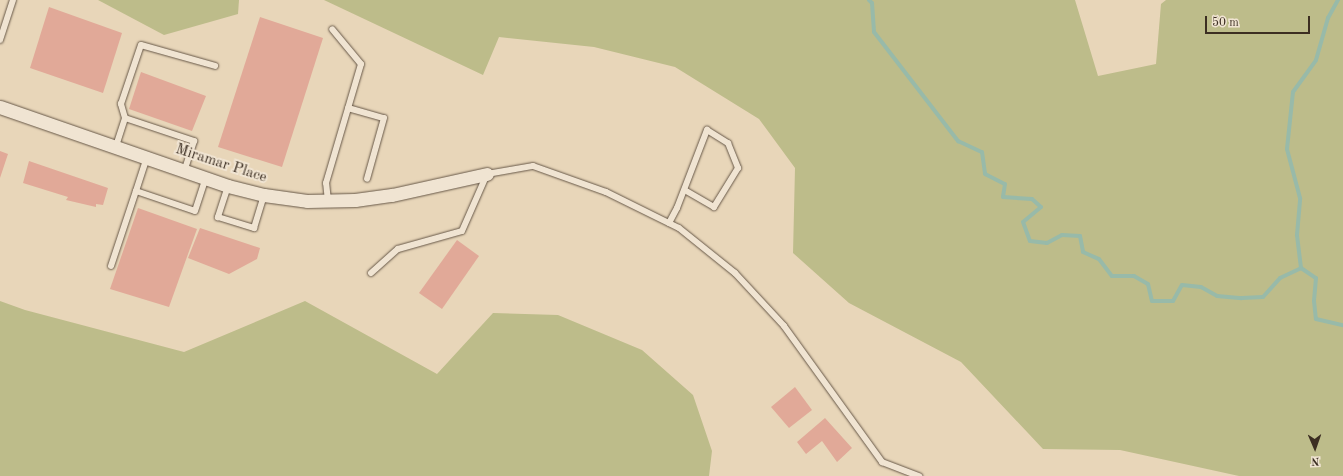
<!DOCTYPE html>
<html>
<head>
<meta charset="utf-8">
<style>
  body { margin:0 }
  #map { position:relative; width:1343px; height:476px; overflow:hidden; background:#e8d6b9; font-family:"Old Standard TT",serif }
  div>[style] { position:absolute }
  .green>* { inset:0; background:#bdbc8a }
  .stream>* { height:4px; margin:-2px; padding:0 2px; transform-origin:2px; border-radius:2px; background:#98baa9 }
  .building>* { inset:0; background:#e1a998 }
  .roads { filter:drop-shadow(0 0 1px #675848) drop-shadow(0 0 1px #675848) }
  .service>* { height:6px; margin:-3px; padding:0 3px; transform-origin:3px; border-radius:3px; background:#f0e4d2 }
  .minor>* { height:13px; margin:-6.5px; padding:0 6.5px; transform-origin:6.5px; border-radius:6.5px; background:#f0e4d2 }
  span { translate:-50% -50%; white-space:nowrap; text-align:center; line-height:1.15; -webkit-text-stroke:4px #f0e4d2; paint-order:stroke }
  .street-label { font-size:15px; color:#3c2e22 }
  .north { position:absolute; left:1295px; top:428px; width:40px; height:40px; -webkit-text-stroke:3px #f0e4d2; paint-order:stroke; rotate:178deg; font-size:11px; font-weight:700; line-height:16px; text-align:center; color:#3c2e22 }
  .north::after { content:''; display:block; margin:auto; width:14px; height:18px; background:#3c2e22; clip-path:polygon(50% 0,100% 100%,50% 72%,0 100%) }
  .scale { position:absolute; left:1205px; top:16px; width:105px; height:18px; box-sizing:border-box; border:2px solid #3c2e22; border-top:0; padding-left:5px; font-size:12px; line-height:14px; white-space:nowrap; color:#3c2e22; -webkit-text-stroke:3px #f0e4d2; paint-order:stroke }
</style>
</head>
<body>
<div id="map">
  <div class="green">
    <div style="clip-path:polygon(98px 0,239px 0,238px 14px,164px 35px)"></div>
    <div style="clip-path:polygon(324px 0,1075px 0,1098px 76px,1156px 64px,1161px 4px,1166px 0,1343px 0,1343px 476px,1239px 476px,1120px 450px,1043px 449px,961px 362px,849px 303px,793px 253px,795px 168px,759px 119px,675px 67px,594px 47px,499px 37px,483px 75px)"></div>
    <div style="clip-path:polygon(0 301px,25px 310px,184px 352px,305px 301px,437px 374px,493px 313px,558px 315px,642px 350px,693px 395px,712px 451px,709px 476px,0 476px)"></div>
  </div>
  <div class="stream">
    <div style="left:869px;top:0;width:4px;rotate:45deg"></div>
    <div style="left:872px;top:3px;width:29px;rotate:86deg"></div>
    <div style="left:874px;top:32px;width:138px;rotate:52.4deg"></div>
    <div style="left:958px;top:141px;width:26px;rotate:25deg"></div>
    <div style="left:982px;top:152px;width:22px;rotate:82deg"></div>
    <div style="left:985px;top:174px;width:22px;rotate:27deg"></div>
    <div style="left:1005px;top:184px;width:13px;rotate:99deg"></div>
    <div style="left:1003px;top:197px;width:29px;rotate:4deg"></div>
    <div style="left:1032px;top:199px;width:12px;rotate:42deg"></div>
    <div style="left:1041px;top:207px;width:23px;rotate:140deg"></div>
    <div style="left:1023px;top:222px;width:20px;rotate:70deg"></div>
    <div style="left:1030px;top:241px;width:17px;rotate:7deg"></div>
    <div style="left:1047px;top:243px;width:17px;rotate:-28deg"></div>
    <div style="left:1062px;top:235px;width:18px;rotate:3deg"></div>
    <div style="left:1080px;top:236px;width:16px;rotate:79deg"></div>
    <div style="left:1083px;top:252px;width:17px;rotate:24deg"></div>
    <div style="left:1099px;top:259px;width:21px;rotate:53deg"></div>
    <div style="left:1112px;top:276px;width:22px"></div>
    <div style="left:1134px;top:276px;width:16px;rotate:30deg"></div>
    <div style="left:1148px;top:284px;width:17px;rotate:77deg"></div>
    <div style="left:1152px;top:301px;width:21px"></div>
    <div style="left:1173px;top:301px;width:18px;rotate:-61deg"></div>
    <div style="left:1182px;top:285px;width:19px;rotate:6deg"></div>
    <div style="left:1201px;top:287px;width:18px;rotate:29deg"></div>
    <div style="left:1217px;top:296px;width:25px;rotate:5deg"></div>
    <div style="left:1242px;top:298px;width:21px;rotate:-3deg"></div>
    <div style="left:1263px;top:297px;width:25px;rotate:-48deg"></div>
    <div style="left:1280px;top:278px;width:23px;rotate:-25deg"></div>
    <div style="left:1301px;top:268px;width:18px;rotate:34deg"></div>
    <div style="left:1316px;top:278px;width:23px;rotate:95deg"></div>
    <div style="left:1314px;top:301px;width:18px;rotate:84deg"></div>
    <div style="left:1316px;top:319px;width:28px;rotate:13deg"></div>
    <div style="left:1301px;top:268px;width:33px;rotate:-97deg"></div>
    <div style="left:1297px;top:235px;width:37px;rotate:-85deg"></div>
    <div style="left:1300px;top:198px;width:51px;rotate:-104.9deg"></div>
    <div style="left:1287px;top:149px;width:57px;rotate:-84deg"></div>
    <div style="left:1293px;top:92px;width:39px;rotate:-54deg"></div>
    <div style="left:1316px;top:60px;width:44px;rotate:-74.1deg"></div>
    <div style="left:1328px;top:18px;width:21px;rotate:-61deg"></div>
  </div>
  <div class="building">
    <div style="clip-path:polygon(49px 7px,122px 33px,103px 93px,30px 68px)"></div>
    <div style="clip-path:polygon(260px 17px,323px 38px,282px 167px,218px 147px)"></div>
    <div style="clip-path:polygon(141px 72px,206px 96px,192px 131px,129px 109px)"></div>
    <div style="clip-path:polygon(0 151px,8px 154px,0 178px)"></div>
    <div style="clip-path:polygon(29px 161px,108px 188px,103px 205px,96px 204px,96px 207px,66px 200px,68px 197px,23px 183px)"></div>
    <div style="clip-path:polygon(138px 208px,197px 229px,169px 307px,110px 289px)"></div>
    <div style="clip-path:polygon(200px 228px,260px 248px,257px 259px,229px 274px,188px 258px)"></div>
    <div style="clip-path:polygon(457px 240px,479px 256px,442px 309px,419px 293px)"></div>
    <div style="clip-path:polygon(795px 387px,812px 410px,789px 428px,771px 407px)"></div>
    <div style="clip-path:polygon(825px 418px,852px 448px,837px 462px,822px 441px,806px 454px,797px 442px)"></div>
  </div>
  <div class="roads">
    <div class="service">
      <div style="left:0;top:40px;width:42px;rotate:-72deg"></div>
      <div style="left:348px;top:108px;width:37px;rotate:16deg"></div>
      <div style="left:384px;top:118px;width:63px;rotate:105.6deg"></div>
      <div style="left:125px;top:118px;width:15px;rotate:-106deg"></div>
      <div style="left:121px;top:104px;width:62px;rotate:-71.3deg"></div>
      <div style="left:141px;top:45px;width:77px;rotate:15.8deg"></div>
      <div style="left:116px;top:146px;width:29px;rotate:-72deg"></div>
      <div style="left:125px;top:118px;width:73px;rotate:18.4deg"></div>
      <div style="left:194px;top:141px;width:29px;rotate:108deg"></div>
      <div style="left:147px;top:157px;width:36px;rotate:108deg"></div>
      <div style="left:136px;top:191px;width:62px;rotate:18.7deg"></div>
      <div style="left:195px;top:211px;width:35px;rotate:-72deg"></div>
      <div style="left:228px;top:186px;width:33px;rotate:108deg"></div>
      <div style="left:218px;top:217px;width:38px;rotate:17deg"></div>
      <div style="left:254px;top:228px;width:34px;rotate:-73deg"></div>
      <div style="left:328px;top:201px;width:18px;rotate:-96deg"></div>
      <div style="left:326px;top:183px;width:124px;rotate:-73.6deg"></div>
      <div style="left:361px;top:64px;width:45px;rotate:-129.6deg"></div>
      <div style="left:669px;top:223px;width:17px;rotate:-62deg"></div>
      <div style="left:677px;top:208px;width:84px;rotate:-69deg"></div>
      <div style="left:707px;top:130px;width:25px;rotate:32deg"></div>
      <div style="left:728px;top:143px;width:27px;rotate:68deg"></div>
      <div style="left:738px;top:168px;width:46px;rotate:121.6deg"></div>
      <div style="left:714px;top:207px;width:34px;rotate:-150deg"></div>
      <div style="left:111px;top:266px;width:79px;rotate:-71.6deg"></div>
      <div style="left:371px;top:273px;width:36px;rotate:-42deg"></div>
      <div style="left:398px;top:249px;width:66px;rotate:-15.7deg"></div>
      <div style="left:462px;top:231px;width:62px;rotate:-66.3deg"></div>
      <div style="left:487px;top:174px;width:47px;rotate:-9.9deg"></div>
      <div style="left:533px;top:166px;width:77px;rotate:19.6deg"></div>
      <div style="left:606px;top:192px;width:81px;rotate:26.3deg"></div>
      <div style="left:679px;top:228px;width:72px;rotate:38.8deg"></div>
      <div style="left:735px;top:273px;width:72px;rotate:47.2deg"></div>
      <div style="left:784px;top:326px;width:168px;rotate:54.2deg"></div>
      <div style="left:882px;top:462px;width:40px;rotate:21deg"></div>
    </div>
    <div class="minor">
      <div style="left:0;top:107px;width:241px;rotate:19.1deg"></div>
      <div style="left:228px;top:186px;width:37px;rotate:14deg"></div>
      <div style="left:264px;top:195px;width:43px;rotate:7.9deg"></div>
      <div style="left:307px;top:201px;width:48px;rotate:-1.2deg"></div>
      <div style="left:355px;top:200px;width:37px;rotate:-8deg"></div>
      <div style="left:392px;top:195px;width:97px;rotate:-12.5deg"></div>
    </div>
  </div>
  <div class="street-label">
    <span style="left:221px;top:164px;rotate:18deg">Miramar Place</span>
  </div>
  <div class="north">N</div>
  <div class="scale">50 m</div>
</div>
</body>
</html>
